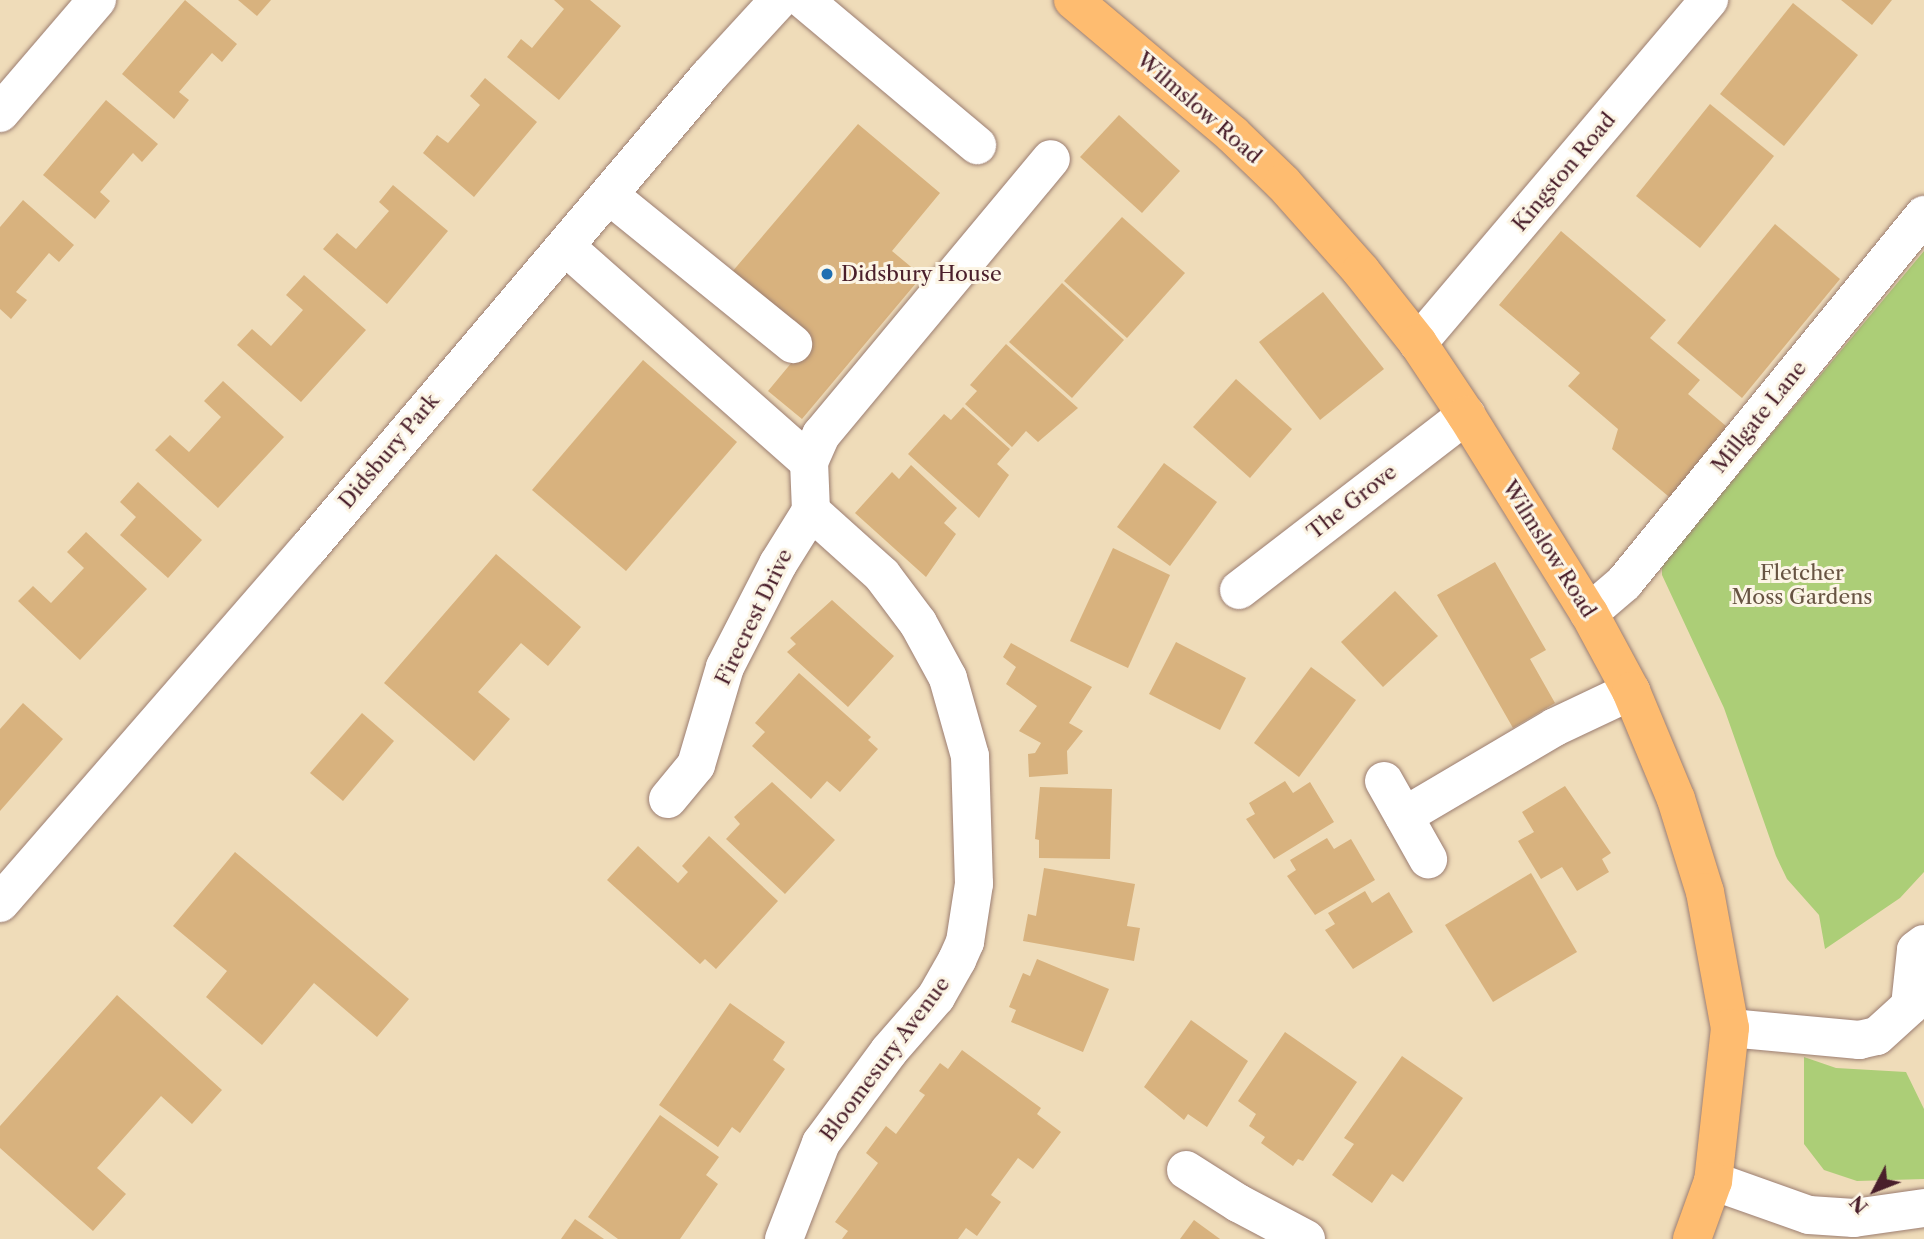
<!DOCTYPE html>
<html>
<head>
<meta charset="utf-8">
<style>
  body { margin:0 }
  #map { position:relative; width:1924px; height:1239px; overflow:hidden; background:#efdcb9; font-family:"Libre Caslon Text",serif }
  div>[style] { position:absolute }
  .green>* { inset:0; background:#acce77 }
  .building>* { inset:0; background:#d8b27e }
  .roads { filter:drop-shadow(0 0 2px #9c7e72) drop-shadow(0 0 2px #9c7e72) }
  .minor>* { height:38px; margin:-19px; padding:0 19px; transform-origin:19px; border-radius:19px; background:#fff }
  .major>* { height:38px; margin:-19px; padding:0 19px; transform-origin:19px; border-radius:19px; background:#febc70 }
  .dots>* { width:19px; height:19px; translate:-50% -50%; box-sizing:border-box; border:4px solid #fcf5e5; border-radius:50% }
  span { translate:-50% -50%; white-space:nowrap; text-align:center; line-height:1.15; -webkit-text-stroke:6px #fcf5e5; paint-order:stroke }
  .street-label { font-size:21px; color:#4a1f2b }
  .poi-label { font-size:21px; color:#4a1f2b }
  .left { translate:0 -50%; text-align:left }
  .park-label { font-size:21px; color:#675442 }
  .north { position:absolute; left:1840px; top:1155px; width:70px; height:70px; -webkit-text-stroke:5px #fcf5e5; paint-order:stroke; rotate:228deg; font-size:19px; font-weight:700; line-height:28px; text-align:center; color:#4a1f2b }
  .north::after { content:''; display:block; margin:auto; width:24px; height:32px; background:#4a1f2b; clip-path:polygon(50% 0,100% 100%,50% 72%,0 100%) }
</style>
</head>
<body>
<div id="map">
  <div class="green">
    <div style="clip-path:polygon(1924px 251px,1924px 872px,1900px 898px,1825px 949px,1819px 915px,1787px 879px,1776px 856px,1724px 708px,1662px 575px,1662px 565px)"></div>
    <div style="clip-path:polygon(1804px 1057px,1836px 1068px,1906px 1072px,1924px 1109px,1924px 1179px,1857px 1181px,1824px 1170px,1804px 1144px)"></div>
  </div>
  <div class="building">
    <div style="clip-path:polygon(185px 0,237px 44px,222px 62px,212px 53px,179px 92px,189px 100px,174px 119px,122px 74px)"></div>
    <div style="clip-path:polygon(238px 0,271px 0,257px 16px)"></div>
    <div style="clip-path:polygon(554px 0,590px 0,621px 26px,559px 100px,507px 57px,521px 39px,532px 48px,564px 9px)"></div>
    <div style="clip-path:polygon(1841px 0,1892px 0,1872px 25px)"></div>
    <div style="clip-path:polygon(1793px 3px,1858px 55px,1784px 146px,1720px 94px)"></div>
    <div style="clip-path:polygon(485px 78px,537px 122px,474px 197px,423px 153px,437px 135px,448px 143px,480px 105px,470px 96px)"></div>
    <div style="clip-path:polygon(106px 100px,158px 144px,142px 162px,133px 153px,100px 192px,110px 201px,95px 219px,43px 175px)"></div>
    <div style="clip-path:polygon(1710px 104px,1774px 156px,1700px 248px,1636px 196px)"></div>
    <div style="clip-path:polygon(1119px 115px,1180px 171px,1142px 213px,1080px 157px)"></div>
    <div style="clip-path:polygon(858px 124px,940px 193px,892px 251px,922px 276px,802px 419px,768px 391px,812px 338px,732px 272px)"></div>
    <div style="clip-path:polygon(393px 185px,448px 231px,387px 304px,323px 249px,337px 233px,356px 249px,389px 211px,379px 202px)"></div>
    <div style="clip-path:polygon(23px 200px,74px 245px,59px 262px,49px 253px,16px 292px,27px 300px,11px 319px,0 309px,0 227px)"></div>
    <div style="clip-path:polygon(1122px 217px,1185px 273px,1127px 338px,1064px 281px)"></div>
    <div style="clip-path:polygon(1775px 224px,1840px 279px,1742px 398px,1677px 343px)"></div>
    <div style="clip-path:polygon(1561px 231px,1666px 320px,1650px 338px,1700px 380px,1688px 394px,1732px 431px,1674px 501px,1612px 449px,1618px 429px,1568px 386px,1580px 373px,1499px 305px)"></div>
    <div style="clip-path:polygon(304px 275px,366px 330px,301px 402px,237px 345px,252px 329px,271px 346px,303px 310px,286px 295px)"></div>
    <div style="clip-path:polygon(1062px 283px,1124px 340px,1072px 398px,1009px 342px)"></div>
    <div style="clip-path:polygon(1323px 292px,1384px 369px,1320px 420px,1259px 342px)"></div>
    <div style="clip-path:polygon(1006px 344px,1078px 408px,1038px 442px,1026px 431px,1012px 447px,965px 404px,977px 391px,970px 385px)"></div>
    <div style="clip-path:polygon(643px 360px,737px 442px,626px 571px,532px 490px)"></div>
    <div style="clip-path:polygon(1236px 379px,1292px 429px,1250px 478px,1193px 427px)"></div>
    <div style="clip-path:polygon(223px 381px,284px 437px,218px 508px,155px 450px,170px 435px,189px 452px,221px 417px,204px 401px)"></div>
    <div style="clip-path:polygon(963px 407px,1010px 449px,997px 464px,1009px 475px,979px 518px,908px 454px,944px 414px,951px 420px)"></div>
    <div style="clip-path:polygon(1164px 463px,1217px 502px,1170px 566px,1117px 527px)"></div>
    <div style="clip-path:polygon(911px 465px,957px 508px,944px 523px,956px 534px,926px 577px,855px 513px,892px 472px,899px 479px)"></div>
    <div style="clip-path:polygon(138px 482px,202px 540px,168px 578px,120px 535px,136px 517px,120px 502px)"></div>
    <div style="clip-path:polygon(86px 532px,147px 589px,80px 660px,18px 601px,33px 586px,51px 603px,84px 568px,67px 552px)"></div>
    <div style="clip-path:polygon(1113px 548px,1170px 575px,1128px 668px,1070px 641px)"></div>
    <div style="clip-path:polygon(496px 554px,581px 627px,548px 666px,521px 643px,478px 692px,510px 719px,474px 761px,384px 683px)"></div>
    <div style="clip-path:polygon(1495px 562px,1546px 650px,1530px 659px,1555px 703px,1513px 728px,1437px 595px)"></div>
    <div style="clip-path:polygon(1395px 591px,1438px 636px,1383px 687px,1341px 642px)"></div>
    <div style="clip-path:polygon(832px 600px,894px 656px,848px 707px,787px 652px,796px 644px,790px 638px)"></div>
    <div style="clip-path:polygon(1176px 642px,1246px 678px,1220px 730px,1149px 694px)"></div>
    <div style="clip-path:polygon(1011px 643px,1092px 687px,1069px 723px,1083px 731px,1067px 751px,1068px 774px,1029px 777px,1028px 754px,1035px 753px,1041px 743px,1019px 731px,1037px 706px,1006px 684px,1016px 667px,1003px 657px)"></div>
    <div style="clip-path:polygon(1311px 667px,1356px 700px,1299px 777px,1254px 743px)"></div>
    <div style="clip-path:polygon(799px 673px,871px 737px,868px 740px,878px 749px,840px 792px,827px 781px,811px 799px,752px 746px,765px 732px,755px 723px)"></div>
    <div style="clip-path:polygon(23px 703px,63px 739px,0 811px,0 729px)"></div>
    <div style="clip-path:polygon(362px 713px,394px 741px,343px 801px,310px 773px)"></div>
    <div style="clip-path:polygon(1285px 781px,1293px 793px,1310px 782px,1334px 822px,1274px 859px,1246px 819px,1255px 814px,1249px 803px)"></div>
    <div style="clip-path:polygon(772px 782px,835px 840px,785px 894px,726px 839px,740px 824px,734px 817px)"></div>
    <div style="clip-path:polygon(1565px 786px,1611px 853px,1602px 859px,1609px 872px,1577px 891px,1562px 867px,1541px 879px,1518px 841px,1534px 832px,1522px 812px)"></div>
    <div style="clip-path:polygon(1040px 787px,1112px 789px,1110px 859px,1039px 858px,1039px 840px,1035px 839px)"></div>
    <div style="clip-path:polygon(709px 836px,778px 901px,716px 969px,705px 959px,700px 964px,607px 880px,638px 846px,678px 883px,688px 872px,682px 866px)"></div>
    <div style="clip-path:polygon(1327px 838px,1334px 849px,1351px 839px,1375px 880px,1315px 915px,1287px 876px,1296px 870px,1290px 860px)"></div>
    <div style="clip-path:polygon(235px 852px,409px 999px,377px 1037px,314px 983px,262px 1045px,206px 997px,227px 971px,173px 926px)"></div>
    <div style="clip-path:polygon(1044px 868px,1135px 884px,1127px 926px,1140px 928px,1134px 961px,1023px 941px,1028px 914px,1036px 916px)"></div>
    <div style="clip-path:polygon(1531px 873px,1577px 952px,1493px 1002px,1445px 925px)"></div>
    <div style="clip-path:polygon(1365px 891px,1372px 903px,1389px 892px,1413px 932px,1353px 969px,1325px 930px,1335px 924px,1328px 913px)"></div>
    <div style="clip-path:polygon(1037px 959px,1109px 989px,1083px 1052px,1011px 1022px,1016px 1010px,1009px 1007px,1023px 973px,1030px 976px)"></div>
    <div style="clip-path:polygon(117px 995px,222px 1090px,192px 1124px,161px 1096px,97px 1168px,126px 1194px,93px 1231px,0 1148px,0 1126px)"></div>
    <div style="clip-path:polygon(730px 1003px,785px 1042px,773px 1060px,785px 1069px,740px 1133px,732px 1127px,718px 1147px,659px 1105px)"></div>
    <div style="clip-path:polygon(1191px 1020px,1248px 1061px,1207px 1127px,1188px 1114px,1184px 1120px,1144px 1087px)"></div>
    <div style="clip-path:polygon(1285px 1032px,1357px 1082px,1303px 1161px,1298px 1159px,1293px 1166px,1261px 1143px,1265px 1137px,1249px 1126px,1256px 1114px,1238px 1101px)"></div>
    <div style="clip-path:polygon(962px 1050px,1041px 1108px,1037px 1114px,1061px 1132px,1033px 1169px,1018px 1158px,991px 1195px,1001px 1202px,977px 1236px,966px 1228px,958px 1239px,842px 1239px,848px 1231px,835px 1222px,878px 1163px,866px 1153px,886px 1126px,896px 1134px,925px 1095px,919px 1091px,940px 1063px,948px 1069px)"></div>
    <div style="clip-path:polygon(1402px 1056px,1463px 1098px,1403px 1182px,1392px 1174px,1372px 1203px,1332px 1175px,1354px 1144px,1344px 1138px)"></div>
    <div style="clip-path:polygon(660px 1115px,719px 1157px,706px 1175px,718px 1184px,680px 1239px,618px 1239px,588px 1217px)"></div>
    <div style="clip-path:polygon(575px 1219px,604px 1239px,561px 1239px)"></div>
    <div style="clip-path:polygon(1194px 1220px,1220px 1239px,1180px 1239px)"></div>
  </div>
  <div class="roads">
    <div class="minor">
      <div style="left:804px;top:0;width:226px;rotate:40deg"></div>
      <div style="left:0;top:113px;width:149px;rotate:-49.4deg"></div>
      <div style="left:609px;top:195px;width:237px;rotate:39deg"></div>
      <div style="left:566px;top:247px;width:324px;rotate:41.5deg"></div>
      <div style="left:1418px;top:343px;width:450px;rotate:-49.7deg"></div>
      <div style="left:811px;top:511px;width:49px;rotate:-92.3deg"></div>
      <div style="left:809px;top:462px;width:30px;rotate:-66deg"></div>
      <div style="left:821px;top:435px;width:359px;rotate:-50.2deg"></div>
      <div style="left:1239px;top:590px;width:287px;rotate:-37.6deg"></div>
      <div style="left:1589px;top:613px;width:46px;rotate:-40.6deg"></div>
      <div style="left:1624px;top:583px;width:475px;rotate:-50.8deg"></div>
      <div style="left:1384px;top:781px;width:90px;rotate:60.6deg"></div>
      <div style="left:668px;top:799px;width:44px;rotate:-50.5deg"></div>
      <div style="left:696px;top:765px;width:102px;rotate:-73.5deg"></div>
      <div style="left:725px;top:667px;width:116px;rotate:-62.8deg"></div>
      <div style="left:778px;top:564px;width:62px;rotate:-58.1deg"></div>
      <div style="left:1404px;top:816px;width:175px;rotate:-30.5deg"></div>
      <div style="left:1555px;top:727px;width:84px;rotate:-25.3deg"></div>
      <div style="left:0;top:903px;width:469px;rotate:-49deg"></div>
      <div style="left:308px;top:549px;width:620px;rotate:-49.71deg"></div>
      <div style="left:709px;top:76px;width:103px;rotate:-47.4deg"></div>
      <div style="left:1730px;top:1028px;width:130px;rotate:5.3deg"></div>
      <div style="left:1859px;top:1040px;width:18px;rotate:-13deg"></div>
      <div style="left:1877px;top:1036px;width:45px;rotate:-42.3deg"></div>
      <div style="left:1910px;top:1006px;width:56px;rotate:-83.9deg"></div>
      <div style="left:1916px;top:950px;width:10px;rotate:-37deg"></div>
      <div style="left:1186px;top:1170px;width:62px;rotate:32.4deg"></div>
      <div style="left:1238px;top:1203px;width:77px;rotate:27.9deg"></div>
      <div style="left:1713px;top:1181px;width:102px;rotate:19.5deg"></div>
      <div style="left:1809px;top:1215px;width:45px;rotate:3.8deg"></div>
      <div style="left:1854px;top:1218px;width:71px;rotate:-8.1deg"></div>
      <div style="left:784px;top:1239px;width:103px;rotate:-68.9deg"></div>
      <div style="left:821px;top:1143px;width:114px;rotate:-53.5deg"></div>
      <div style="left:889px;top:1051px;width:72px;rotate:-49deg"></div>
      <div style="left:936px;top:997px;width:43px;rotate:-60.4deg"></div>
      <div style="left:957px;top:960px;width:20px;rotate:-66deg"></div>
      <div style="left:965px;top:942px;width:59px;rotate:-81.2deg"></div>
      <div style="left:974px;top:884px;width:128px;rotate:-91.8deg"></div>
      <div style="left:970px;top:756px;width:81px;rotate:-105.8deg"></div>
      <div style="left:948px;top:678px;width:63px;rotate:-118.6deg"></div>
      <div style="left:918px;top:623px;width:60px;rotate:-126.9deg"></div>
      <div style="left:882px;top:575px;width:96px;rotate:-138deg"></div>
    </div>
    <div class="major">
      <div style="left:1073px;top:0;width:208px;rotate:40.1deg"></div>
      <div style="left:1232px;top:134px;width:71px;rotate:43.9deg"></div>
      <div style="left:1283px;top:183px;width:118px;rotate:48.4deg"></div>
      <div style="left:1361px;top:271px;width:92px;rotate:51.6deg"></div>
      <div style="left:1418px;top:343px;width:87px;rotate:56.3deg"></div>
      <div style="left:1466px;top:415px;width:233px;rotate:58.2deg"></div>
      <div style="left:1589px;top:613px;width:89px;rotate:61.7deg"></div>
      <div style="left:1631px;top:691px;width:117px;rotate:67.4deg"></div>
      <div style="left:1676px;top:799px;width:97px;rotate:72.7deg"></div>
      <div style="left:1705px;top:892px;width:138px;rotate:79.6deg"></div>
      <div style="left:1730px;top:1028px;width:154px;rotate:96.3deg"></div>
      <div style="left:1713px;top:1181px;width:62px;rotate:109.9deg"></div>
    </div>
  </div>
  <div class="dots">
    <div style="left:827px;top:274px;background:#1f6fb2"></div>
  </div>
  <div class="street-label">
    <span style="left:1199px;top:108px;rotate:41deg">Wilmslow Road</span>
    <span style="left:1564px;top:172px;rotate:-50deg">Kingston Road</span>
    <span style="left:1759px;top:417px;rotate:-51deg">Millgate Lane</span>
    <span style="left:389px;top:451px;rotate:-50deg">Didsbury Park</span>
    <span style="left:1352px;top:502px;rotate:-38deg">The Grove</span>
    <span style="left:1549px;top:549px;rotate:58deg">Wilmslow Road</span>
    <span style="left:754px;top:617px;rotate:-64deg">Firecrest Drive</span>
    <span style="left:885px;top:1059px;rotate:-53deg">Bloomesury Avenue</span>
  </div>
  <div class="poi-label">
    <span class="left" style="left:841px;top:274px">Didsbury House</span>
  </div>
  <div class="park-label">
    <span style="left:1802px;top:585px">Fletcher<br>Moss Gardens</span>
  </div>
  <div class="north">N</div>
</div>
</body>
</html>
